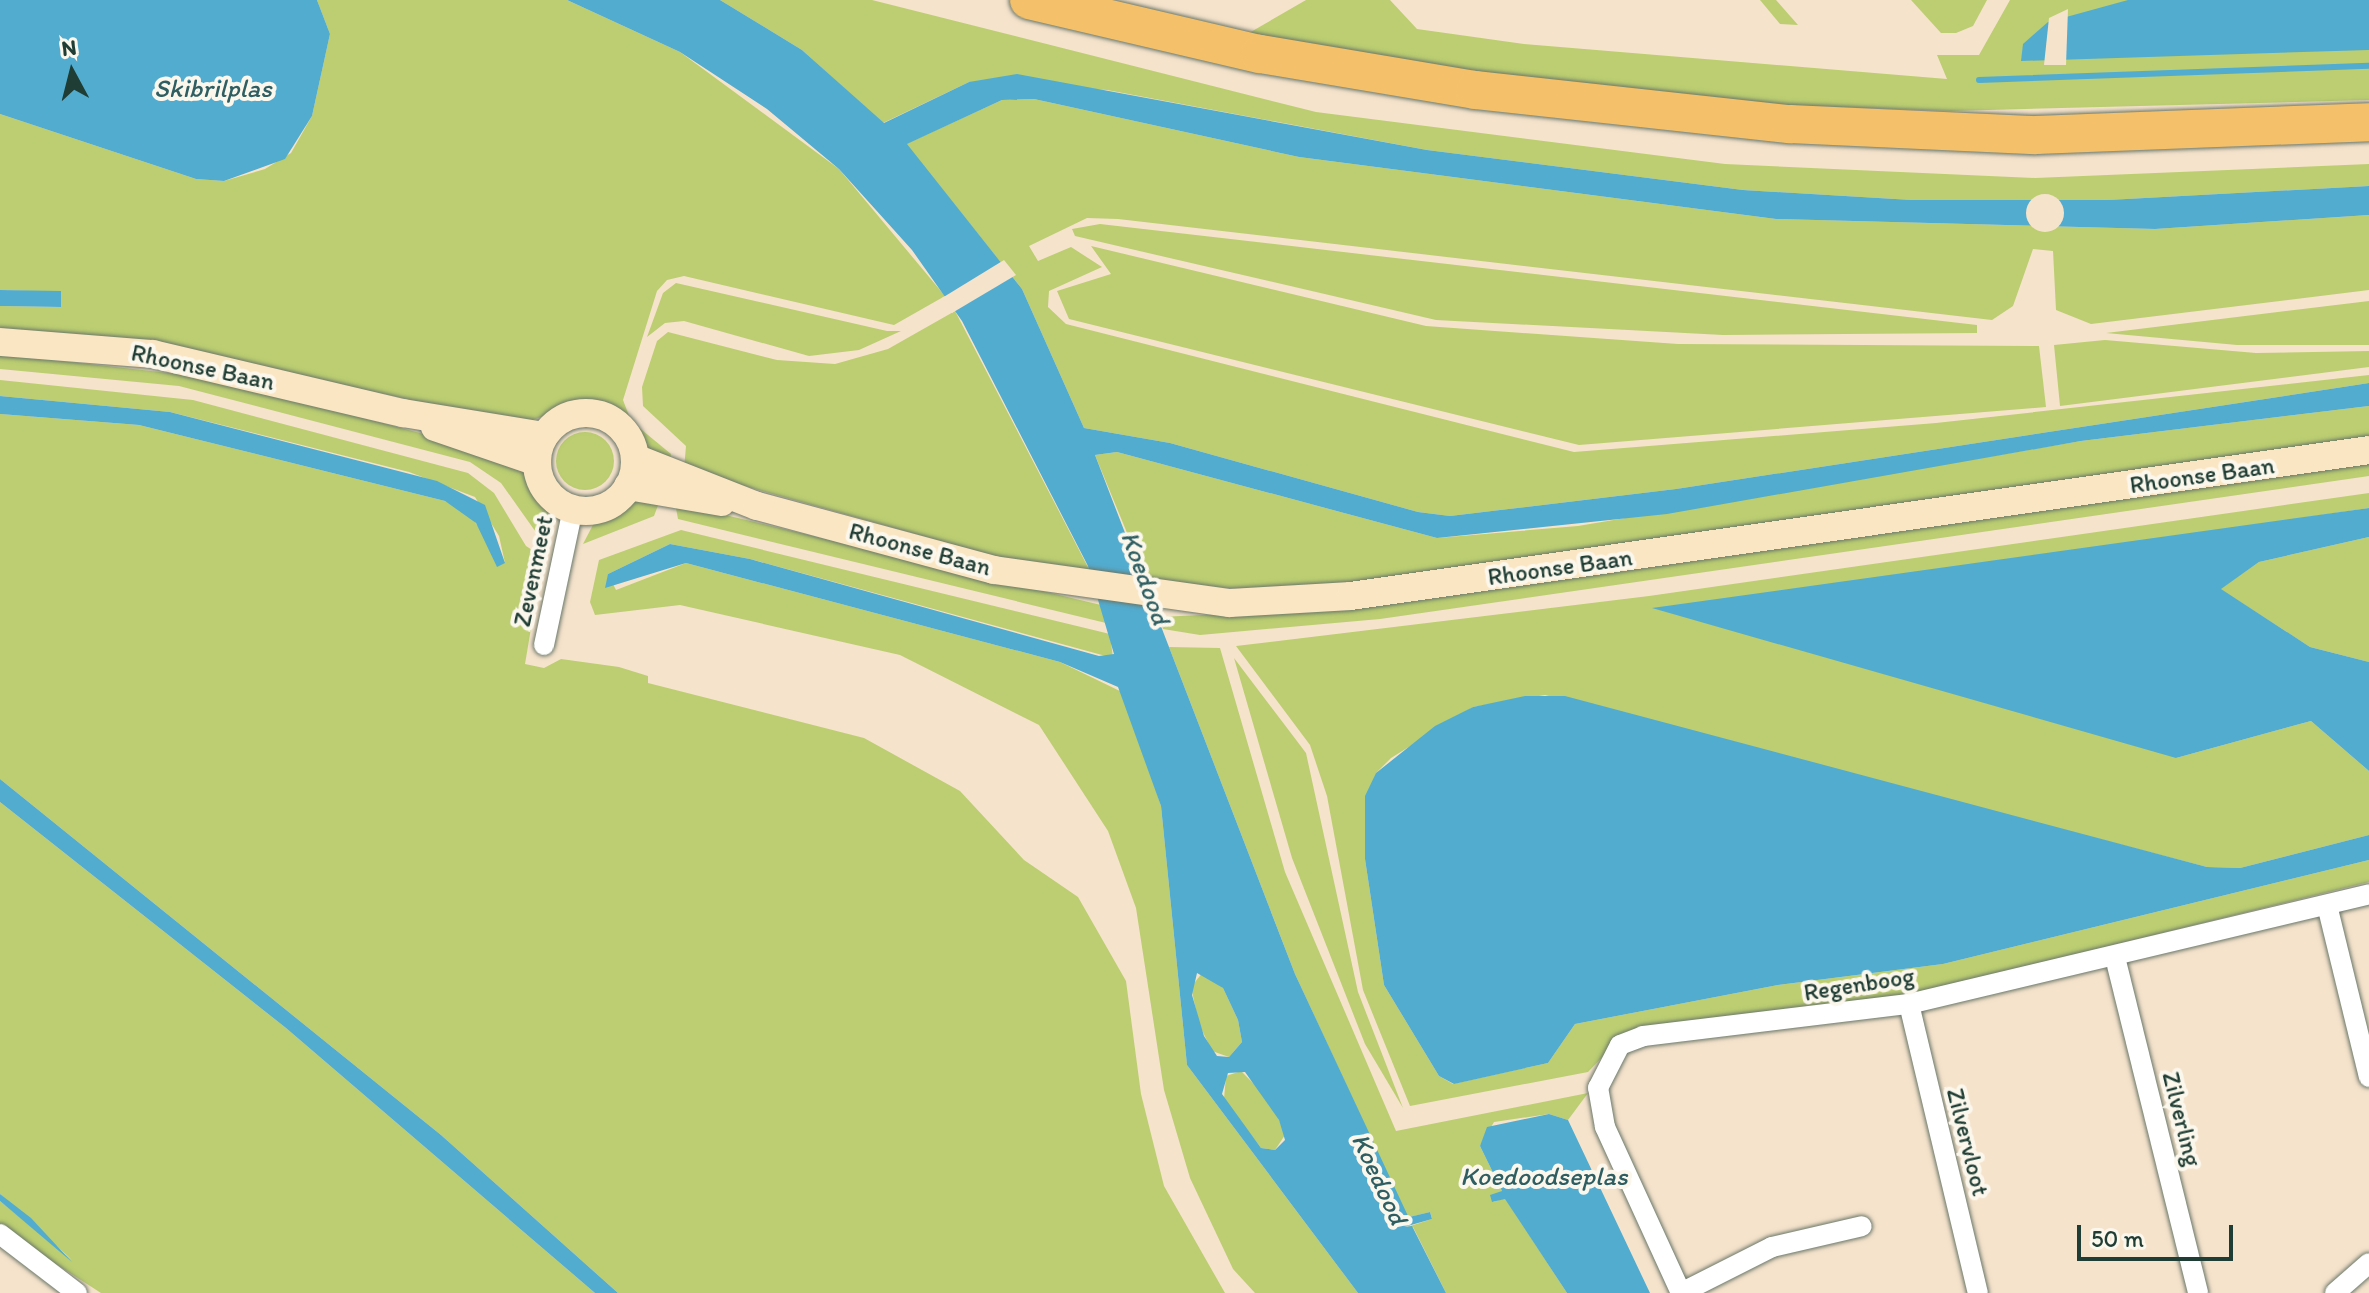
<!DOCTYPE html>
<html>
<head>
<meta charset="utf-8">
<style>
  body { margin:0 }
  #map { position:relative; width:2369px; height:1293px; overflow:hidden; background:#f6e3cc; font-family:Itim,sans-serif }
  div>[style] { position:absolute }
  .green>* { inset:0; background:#bcce71 }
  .round { border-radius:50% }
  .water>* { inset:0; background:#52accf }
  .pier>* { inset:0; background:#f6e3cc }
  .stream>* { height:6px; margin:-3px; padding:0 3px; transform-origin:3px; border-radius:3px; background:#52accf }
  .roads { filter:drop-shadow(0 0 2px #6a7769) drop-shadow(0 0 2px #6a7769) }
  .street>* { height:20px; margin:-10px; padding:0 10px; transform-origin:10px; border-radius:10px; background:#fff }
  .secondary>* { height:28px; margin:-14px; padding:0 14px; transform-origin:14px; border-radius:14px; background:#fbe6c3 }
  .secondary>.ring { margin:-14px; padding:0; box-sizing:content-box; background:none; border:28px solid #fbe6c3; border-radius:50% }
  .highway>* { height:38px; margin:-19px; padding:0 19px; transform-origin:19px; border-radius:19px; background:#f4c16a }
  span { translate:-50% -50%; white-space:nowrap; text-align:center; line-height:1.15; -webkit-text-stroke:8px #fbf7ec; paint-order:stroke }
  .street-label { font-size:24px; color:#1f3d34 }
  .water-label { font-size:26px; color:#2e5e62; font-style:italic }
  .north { position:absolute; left:32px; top:32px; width:80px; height:80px; -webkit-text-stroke:6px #fbf7ec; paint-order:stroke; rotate:353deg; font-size:22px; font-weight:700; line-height:32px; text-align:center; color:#1f3d34 }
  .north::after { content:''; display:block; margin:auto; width:28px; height:36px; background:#1f3d34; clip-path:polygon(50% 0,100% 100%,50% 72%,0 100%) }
  .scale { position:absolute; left:2077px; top:1225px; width:156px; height:36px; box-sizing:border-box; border:4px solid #1f3d34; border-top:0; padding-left:10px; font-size:24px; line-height:28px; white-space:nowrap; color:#1f3d34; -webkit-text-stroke:6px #fbf7ec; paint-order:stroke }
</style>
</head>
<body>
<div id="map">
  <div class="green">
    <div style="clip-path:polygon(317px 0,567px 0,680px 52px,839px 169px,945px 296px,894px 325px,684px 276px,667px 280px,657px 291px,623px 400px,631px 421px,671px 454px,669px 465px,640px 445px,624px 420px,598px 406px,570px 407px,521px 424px,126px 338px,0 331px,0 306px,60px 307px,61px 292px,0 290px,0 114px,196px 179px,224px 181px,265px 169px,291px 153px,312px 116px,330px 34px)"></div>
    <div style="clip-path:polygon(720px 0,872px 0,1316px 112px,1725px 164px,2035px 178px,2369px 164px,2369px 186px,2108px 200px,1912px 200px,1743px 190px,1427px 150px,1107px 90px,969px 82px,883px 123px,802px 50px)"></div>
    <div style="clip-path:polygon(1306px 0,1390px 0,1417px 29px,1524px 44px,1947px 79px,1937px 55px,1979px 55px,2010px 0,2369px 0,2369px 100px,1951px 111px,1779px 105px,1496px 77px,1249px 33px)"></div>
    <div style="clip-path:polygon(1760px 0,1776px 0,1798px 25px,1780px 24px)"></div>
    <div style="clip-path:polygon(1911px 0,1987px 0,1973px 26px,1956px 33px,1941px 33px)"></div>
    <div style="clip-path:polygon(1034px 99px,1299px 157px,1776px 219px,2155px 229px,2369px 215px,2369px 290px,2091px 324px,2056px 310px,2053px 251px,2033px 249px,2013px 306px,1992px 320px,1118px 219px,1087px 218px,1029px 246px,1038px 261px,1071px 247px,1102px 267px,1049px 291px,1048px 307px,1066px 324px,1574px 452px,1936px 423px,2369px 375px,2369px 383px,1676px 489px,1450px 516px,1418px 512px,1170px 443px,1084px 428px,1022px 289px,906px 144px,1002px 100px)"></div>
    <div style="clip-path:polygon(1100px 224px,1977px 325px,1977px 333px,1723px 335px,1436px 320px,1075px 236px,1072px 229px)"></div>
    <div style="clip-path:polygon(1091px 246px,1426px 326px,1678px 344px,2039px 346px,2046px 407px,1579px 445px,1069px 319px,1057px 291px,1111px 274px)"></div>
    <div style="clip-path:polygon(676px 283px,887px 331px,901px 331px,859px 350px,809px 356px,684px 321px,665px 323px,647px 337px,663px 293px)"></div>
    <div style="clip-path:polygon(2369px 301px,2369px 345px,2237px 345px,2106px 333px)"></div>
    <div style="clip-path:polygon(955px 311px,1091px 573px,1019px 563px,684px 469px,686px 446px,643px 406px,642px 387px,657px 341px,668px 332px,777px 360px,835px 364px,888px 349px)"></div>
    <div style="clip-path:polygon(2105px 340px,2256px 353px,2369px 351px,2369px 367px,2060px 406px,2054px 345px)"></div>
    <div style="clip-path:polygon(0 354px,213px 378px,435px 437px,524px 470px,548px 512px,545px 545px,501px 483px,470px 462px,179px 386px,0 369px)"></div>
    <div style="clip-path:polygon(0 380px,193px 400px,468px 473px,494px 493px,526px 546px,543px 557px,525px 664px,544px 668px,561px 659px,619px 667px,648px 676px,648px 683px,864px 738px,960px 791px,1024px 860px,1078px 897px,1126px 981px,1141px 1094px,1164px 1186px,1225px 1293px,618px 1293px,441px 1135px,0 779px,0 414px,139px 425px,445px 501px,469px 514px,505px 563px,499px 536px,475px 497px,409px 472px,170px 412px,0 396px)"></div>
    <div style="clip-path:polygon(2369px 406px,2369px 439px,1351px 584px,1253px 591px,1146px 579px,1095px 455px,1117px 452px,1437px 538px,1578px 526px,2081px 441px)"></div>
    <div class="round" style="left:556px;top:432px;width:58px;height:58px"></div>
    <div style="clip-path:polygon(2369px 464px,2369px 476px,1380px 619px,1200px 635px,1163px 629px,1159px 617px,1374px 607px)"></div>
    <div style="clip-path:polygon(2369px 493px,2369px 508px,2233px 528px,2176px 758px,2311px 721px,2369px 771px,2369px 835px,2240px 868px,2207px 867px,1545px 695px,1473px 707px,1391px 758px,1376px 773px,1365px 859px,1384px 985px,1439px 1076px,1453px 1084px,1548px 1063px,1575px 1024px,1778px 985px,1943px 964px,2369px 860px,2369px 882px,1931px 990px,1608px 1051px,1588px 1072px,1410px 1106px,1363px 990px,1327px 796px,1310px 745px,1236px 646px,1649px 596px)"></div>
    <div style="clip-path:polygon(637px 499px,660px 500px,654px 516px,583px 544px,595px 521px)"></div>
    <div style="clip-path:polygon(675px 503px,1101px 605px,1106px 623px,678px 519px)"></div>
    <div style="clip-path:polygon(681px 530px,1110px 634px,1113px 658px,750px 559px,670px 544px,608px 574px,616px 590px,686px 563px,1060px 662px,1124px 693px,1161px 806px,1187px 1065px,1358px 1293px,1255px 1293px,1233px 1269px,1190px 1178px,1164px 1090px,1136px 908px,1108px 831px,1039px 725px,900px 655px,680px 605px,595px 615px,590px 602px,599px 560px)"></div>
    <div style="clip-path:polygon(2369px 537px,2369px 662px,2310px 647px,2220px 589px,2259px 562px)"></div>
    <div style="clip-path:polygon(1169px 647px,1220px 648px,1285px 872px,1396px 1131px,1588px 1093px,1568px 1120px,1549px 1114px,1494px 1122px,1480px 1146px,1502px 1191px,1493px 1202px,1505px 1198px,1567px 1293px,1446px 1293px,1413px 1227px,1404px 1228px,1432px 1219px,1430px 1212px,1402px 1219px,1407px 1216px,1295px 974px)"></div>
    <div style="clip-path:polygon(1234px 658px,1306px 753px,1358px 992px,1403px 1108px,1365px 1044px,1292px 858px)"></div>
    <div style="clip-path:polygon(0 802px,286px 1028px,595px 1293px,101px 1293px,0 1228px,0 1201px,72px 1260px,0 1194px)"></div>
    <div style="clip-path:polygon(1203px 972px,1223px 988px,1238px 1020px,1242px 1042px,1229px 1057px,1212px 1051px,1199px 1024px,1191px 987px)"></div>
    <div style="clip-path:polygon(1241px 1071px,1272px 1102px,1285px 1135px,1275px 1150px,1261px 1148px,1224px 1099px,1226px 1076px)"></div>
  </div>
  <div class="water">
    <div style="clip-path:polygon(0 0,317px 0,330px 34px,312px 116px,285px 159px,224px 181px,196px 179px,0 114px)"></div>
    <div style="clip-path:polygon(evenodd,567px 0,720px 0,802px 50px,884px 123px,969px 82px,1017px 74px,1427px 150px,1743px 190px,1912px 200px,2108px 200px,2369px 186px,2369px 215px,2155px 229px,1776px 219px,1299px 157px,1034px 99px,1002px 100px,907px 144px,1022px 289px,1084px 428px,1170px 443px,1418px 512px,1450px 516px,1676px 489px,2369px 383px,2369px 406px,2081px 441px,1667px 514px,1437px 538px,1117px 452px,1095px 455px,1295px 974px,1408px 1216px,1401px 1219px,1430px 1212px,1432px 1219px,1404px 1227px,1412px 1226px,1446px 1293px,1358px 1293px,1187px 1065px,1161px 806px,1118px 687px,1060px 662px,686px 563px,605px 588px,608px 574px,670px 544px,750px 559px,1099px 656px,1114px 654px,1088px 566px,962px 321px,912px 250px,839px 169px,767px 109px,680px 52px,567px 0,1197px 973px,1223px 988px,1238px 1020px,1242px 1042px,1229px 1057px,1217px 1056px,1204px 1036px,1192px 995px,1197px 973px,567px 0,1245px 1072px,1279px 1120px,1285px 1140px,1275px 1150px,1261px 1148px,1222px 1094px,1228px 1073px,1245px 1072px)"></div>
    <div style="clip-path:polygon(2128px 0,2369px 0,2369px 50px,2021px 61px,2023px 44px,2048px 22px)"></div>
    <div style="clip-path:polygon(0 290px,61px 291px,61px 307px,0 306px)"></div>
    <div style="clip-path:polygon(0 396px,170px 412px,437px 481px,485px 505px,505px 563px,497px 567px,476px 523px,445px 501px,139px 425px,0 414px)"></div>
    <div style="clip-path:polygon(2369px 508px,2369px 537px,2259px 562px,2221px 589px,2310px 647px,2369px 662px,2369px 771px,2311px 721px,2176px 758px,1652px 608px)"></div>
    <div style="clip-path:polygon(1525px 696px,1565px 696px,2207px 867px,2240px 868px,2369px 835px,2369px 860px,1943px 964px,1778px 985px,1575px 1024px,1548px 1063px,1454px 1084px,1439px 1076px,1384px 985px,1365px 859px,1365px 796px,1376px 773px,1435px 726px,1473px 707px)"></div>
    <div style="clip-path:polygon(0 779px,441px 1135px,618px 1293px,595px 1293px,286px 1028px,0 802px)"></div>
    <div style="clip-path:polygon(1549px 1114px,1568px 1120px,1650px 1293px,1567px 1293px,1505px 1199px,1492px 1202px,1490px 1195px,1502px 1191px,1480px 1146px,1487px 1127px)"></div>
    <div style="clip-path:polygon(0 1194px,31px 1218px,72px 1262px,0 1201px)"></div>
  </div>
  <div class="pier">
    <div style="clip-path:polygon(2068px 9px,2066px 65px,2044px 65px,2049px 18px)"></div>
    <div class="round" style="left:2026px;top:194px;width:38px;height:38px"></div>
    <div style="clip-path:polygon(1004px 260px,1016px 275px,952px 313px,942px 298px)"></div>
  </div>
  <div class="stream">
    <div style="left:1979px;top:80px;width:390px;rotate:-2.1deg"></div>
  </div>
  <div class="roads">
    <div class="street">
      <div style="left:544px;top:645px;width:139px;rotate:-78deg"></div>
      <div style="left:2327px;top:905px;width:177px;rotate:76.3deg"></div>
      <div style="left:2115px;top:957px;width:346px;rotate:76.1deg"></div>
      <div style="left:1909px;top:1004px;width:297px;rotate:76.6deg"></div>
      <div style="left:0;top:1234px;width:97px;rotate:37.5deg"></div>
      <div style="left:1681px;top:1293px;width:183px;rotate:-114.6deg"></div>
      <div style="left:1605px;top:1127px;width:40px;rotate:-100deg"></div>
      <div style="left:1598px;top:1088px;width:48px;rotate:-62.9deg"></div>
      <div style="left:1620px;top:1045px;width:25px;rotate:-21deg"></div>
      <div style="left:1643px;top:1036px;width:268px;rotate:-6.9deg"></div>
      <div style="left:1909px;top:1004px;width:473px;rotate:-13.4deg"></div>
      <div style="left:1681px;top:1293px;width:102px;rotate:-26.8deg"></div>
      <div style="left:1772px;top:1247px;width:92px;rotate:-13.1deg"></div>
      <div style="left:2335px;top:1293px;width:45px;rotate:-41.4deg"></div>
    </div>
    <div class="secondary">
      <div style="left:0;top:342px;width:153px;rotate:4.5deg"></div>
      <div style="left:153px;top:354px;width:257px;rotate:13.3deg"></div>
      <div style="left:403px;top:413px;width:143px;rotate:9.3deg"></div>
      <div class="ring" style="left:537px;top:413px;width:70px;height:70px"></div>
      <div style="left:435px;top:427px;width:108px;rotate:18.9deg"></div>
      <div style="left:635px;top:458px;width:131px;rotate:21.5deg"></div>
      <div style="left:757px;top:506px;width:245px;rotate:15.1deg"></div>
      <div style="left:994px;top:570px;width:238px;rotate:8deg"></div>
      <div style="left:1230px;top:603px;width:121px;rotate:-3.3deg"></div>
      <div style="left:1351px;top:596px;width:1028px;rotate:-8.16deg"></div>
      <div style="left:628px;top:486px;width:95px;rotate:9.7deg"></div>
    </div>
    <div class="highway">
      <div style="left:1029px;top:0;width:237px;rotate:13.2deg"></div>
      <div style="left:1260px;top:54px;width:218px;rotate:9.5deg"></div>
      <div style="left:1475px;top:90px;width:317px;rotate:6.2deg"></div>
      <div style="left:1790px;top:124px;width:246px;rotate:2.6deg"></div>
      <div style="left:2036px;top:135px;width:333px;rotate:-2.2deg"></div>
    </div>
  </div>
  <div class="street-label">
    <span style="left:203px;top:367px;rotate:12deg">Rhoonse Baan</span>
    <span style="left:2202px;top:475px;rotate:-8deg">Rhoonse Baan</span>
    <span style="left:920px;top:549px;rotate:15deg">Rhoonse Baan</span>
    <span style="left:1560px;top:567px;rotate:-8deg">Rhoonse Baan</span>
    <span style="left:533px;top:571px;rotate:-78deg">Zevenmeet</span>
    <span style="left:1859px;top:984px;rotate:-9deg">Regenboog</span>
    <span style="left:2182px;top:1119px;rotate:76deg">Zilverling</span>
    <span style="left:1968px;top:1142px;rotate:76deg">Zilvervloot</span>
  </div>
  <div class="water-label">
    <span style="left:213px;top:89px">Skibrilplas</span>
    <span style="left:1145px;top:578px;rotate:70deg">Koedood</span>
    <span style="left:1544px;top:1177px">Koedoodseplas</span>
    <span style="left:1379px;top:1179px;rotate:65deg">Koedood</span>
  </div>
  <div class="north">N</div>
  <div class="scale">50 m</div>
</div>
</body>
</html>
